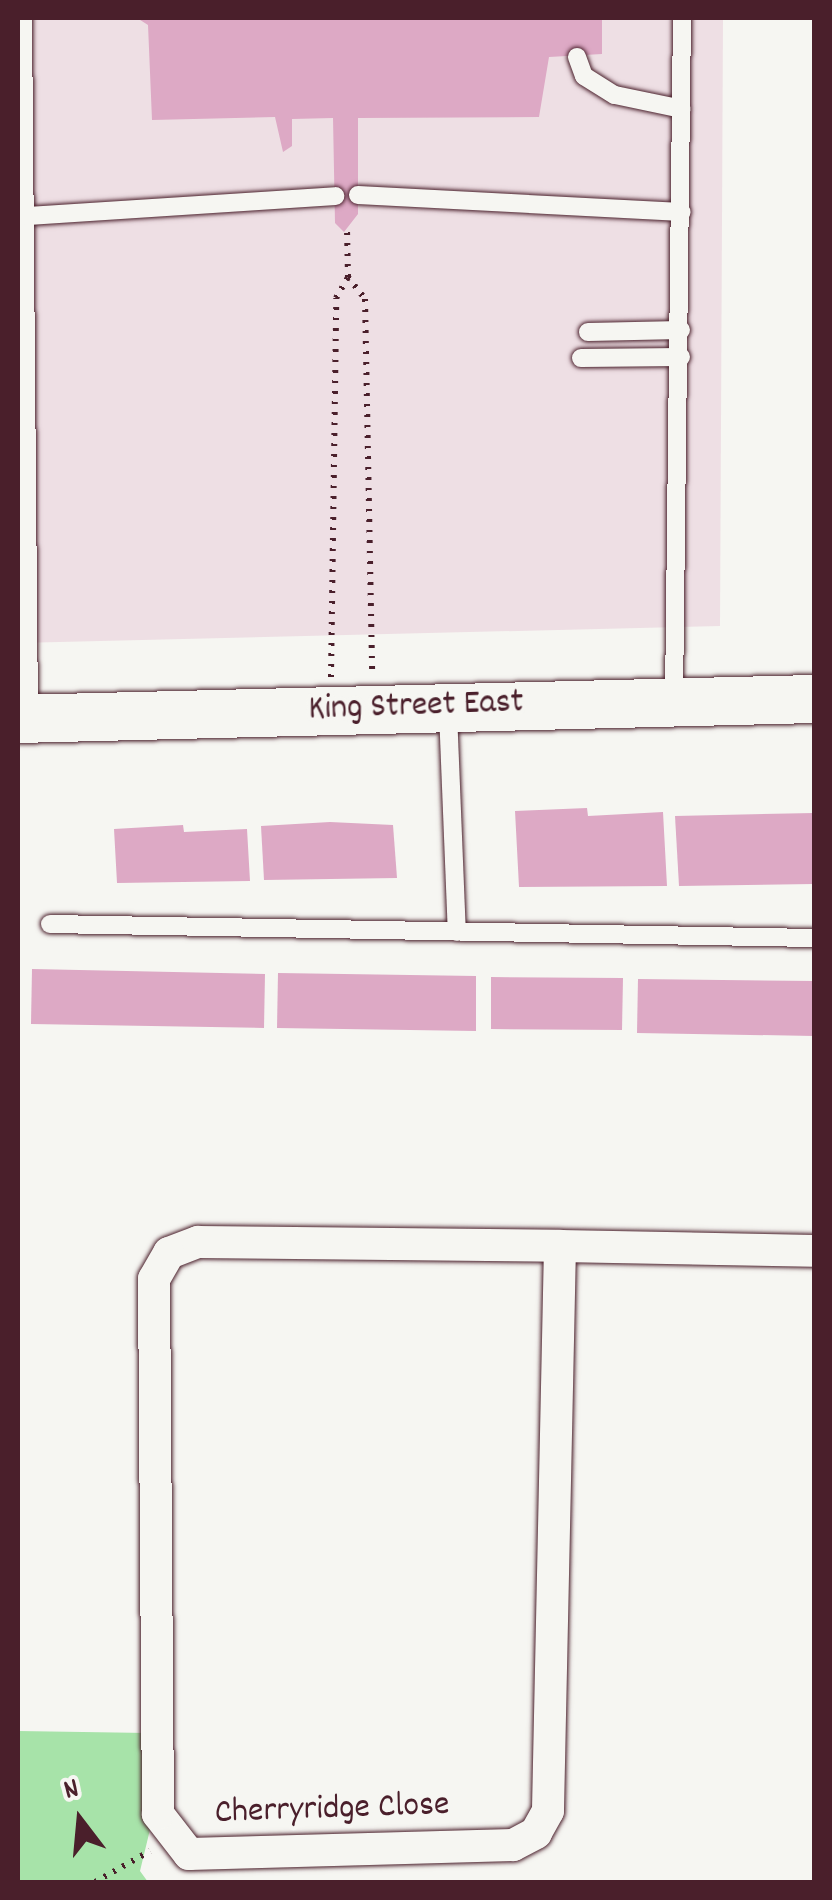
<!DOCTYPE html>
<html>
<head>
<meta charset="utf-8">
<style>
  body { margin:0 }
  #map { position:relative; width:832px; height:1900px; overflow:hidden; background:#f6f6f2; font-family:Dekko,sans-serif }
  div>[style] { position:absolute }
  .built>* { inset:0; background:#eedfe4 }
  .green>* { inset:0; background:#a7e3a9 }
  .building>* { inset:0; background:#dda9c5 }
  .path>* { height:6px; margin-top:-3px; transform-origin:0; background:repeating-linear-gradient(90deg,#4a1f2b 0 2.5px,transparent 0 10.5px) }
  .roads { filter:drop-shadow(0 0 2px #4a1f2b) drop-shadow(0 0 2px #4a1f2b) }
  .lane>* { height:18px; margin:-9px; padding:0 9px; transform-origin:9px; border-radius:9px; background:#f6f6f2 }
  .street>* { height:32px; margin:-16px; padding:0 16px; transform-origin:16px; border-radius:16px; background:#f6f6f2 }
  .secondary>* { height:48px; margin:-24px; padding:0 24px; transform-origin:24px; border-radius:24px; background:#f6f6f2 }
  span { translate:-50% -50%; white-space:nowrap; text-align:center; line-height:1.15; -webkit-text-stroke:8px #f6f6f2; paint-order:stroke }
  .street-label { font-size:35px; color:#4a1f2b }
  .frame { position:absolute; inset:0; border:20px solid #4a1f2b; pointer-events:none }
  .north { position:absolute; left:30px; top:1770px; width:100px; height:100px; -webkit-text-stroke:8px #f6f6f2; paint-order:stroke; rotate:344deg; font-size:28px; font-weight:700; line-height:40px; text-align:center; color:#4a1f2b }
  .north::after { content:''; display:block; margin:auto; width:35px; height:45px; background:#4a1f2b; clip-path:polygon(50% 0,100% 100%,50% 72%,0 100%) }
</style>
</head>
<body>
<div id="map">
  <div class="built">
    <div style="clip-path:polygon(18px 18px,723px 18px,720px 626px,18px 643px)"></div>
  </div>
  <div class="green">
    <div style="clip-path:polygon(18px 1731px,148px 1733px,154px 1813px,140px 1871px,148px 1882px,18px 1882px)"></div>
  </div>
  <div class="building">
    <div style="clip-path:polygon(137px 18px,602px 18px,602px 54px,549px 57px,539px 117px,358px 118px,358px 214px,344px 232px,335px 223px,333px 118px,292px 119px,292px 146px,283px 152px,275px 117px,152px 120px,148px 25px)"></div>
    <div style="clip-path:polygon(587px 808px,588px 816px,663px 812px,667px 886px,519px 887px,515px 811px)"></div>
    <div style="clip-path:polygon(814px 813px,814px 884px,679px 886px,675px 816px)"></div>
    <div style="clip-path:polygon(330px 822px,393px 825px,397px 878px,264px 880px,261px 826px)"></div>
    <div style="clip-path:polygon(183px 825px,184px 832px,247px 829px,250px 881px,117px 883px,114px 829px)"></div>
    <div style="clip-path:polygon(32px 969px,265px 974px,264px 1028px,31px 1024px)"></div>
    <div style="clip-path:polygon(278px 973px,476px 976px,476px 1031px,277px 1028px)"></div>
    <div style="clip-path:polygon(491px 977px,623px 978px,622px 1030px,491px 1029px)"></div>
    <div style="clip-path:polygon(638px 979px,814px 981px,814px 1036px,637px 1033px)"></div>
  </div>
  <div class="path">
    <div style="left:348px;top:277px;width:28px;rotate:52deg"></div>
    <div style="left:365px;top:299px;width:373px;rotate:88.9deg"></div>
    <div style="left:331px;top:677px;width:379px;rotate:-89.2deg"></div>
    <div style="left:336px;top:298px;width:24px;rotate:-60deg"></div>
    <div style="left:348px;top:277px;width:46px;rotate:-91.2deg"></div>
    <div style="left:95px;top:1882px;width:63px;rotate:-29.4deg"></div>
  </div>
  <div class="roads">
    <div class="lane">
      <div style="left:23px;top:18px;width:700px;rotate:89.51deg"></div>
      <div style="left:577px;top:57px;width:20px;rotate:70deg"></div>
      <div style="left:584px;top:76px;width:36px;rotate:32deg"></div>
      <div style="left:615px;top:95px;width:68px;rotate:11.8deg"></div>
      <div style="left:358px;top:195px;width:324px;rotate:3deg"></div>
      <div style="left:28px;top:216px;width:308px;rotate:-3.7deg"></div>
      <div style="left:588px;top:332px;width:93px;rotate:-1.2deg"></div>
      <div style="left:581px;top:358px;width:100px;rotate:-0.6deg"></div>
      <div style="left:674px;top:699px;width:681px;rotate:-89.33deg"></div>
      <div style="left:448px;top:712px;width:220px;rotate:87.7deg"></div>
      <div style="left:50px;top:924px;width:764px;rotate:1.05deg"></div>
    </div>
    <div class="street">
      <div style="left:560px;top:1246px;width:565px;rotate:91.22deg"></div>
      <div style="left:548px;top:1811px;width:25px;rotate:119deg"></div>
      <div style="left:536px;top:1833px;width:26px;rotate:152deg"></div>
      <div style="left:513px;top:1845px;width:324px;rotate:178.4deg"></div>
      <div style="left:189px;top:1854px;width:51px;rotate:-127.8deg"></div>
      <div style="left:158px;top:1814px;width:535px;rotate:-90.43deg"></div>
      <div style="left:154px;top:1279px;width:30px;rotate:-60deg"></div>
      <div style="left:169px;top:1253px;width:31px;rotate:-21deg"></div>
      <div style="left:198px;top:1242px;width:362px;rotate:0.6deg"></div>
      <div style="left:560px;top:1246px;width:254px;rotate:1.1deg"></div>
    </div>
    <div class="secondary">
      <div style="left:18px;top:719px;width:796px;rotate:-1.44deg"></div>
    </div>
  </div>
  <div class="street-label">
    <span style="left:416px;top:707px;rotate:-2deg">King Street East</span>
    <span style="left:332px;top:1810px;rotate:-2deg">Cherryridge Close</span>
  </div>
  <div class="frame"></div>
  <div class="north">N</div>
</div>
</body>
</html>
